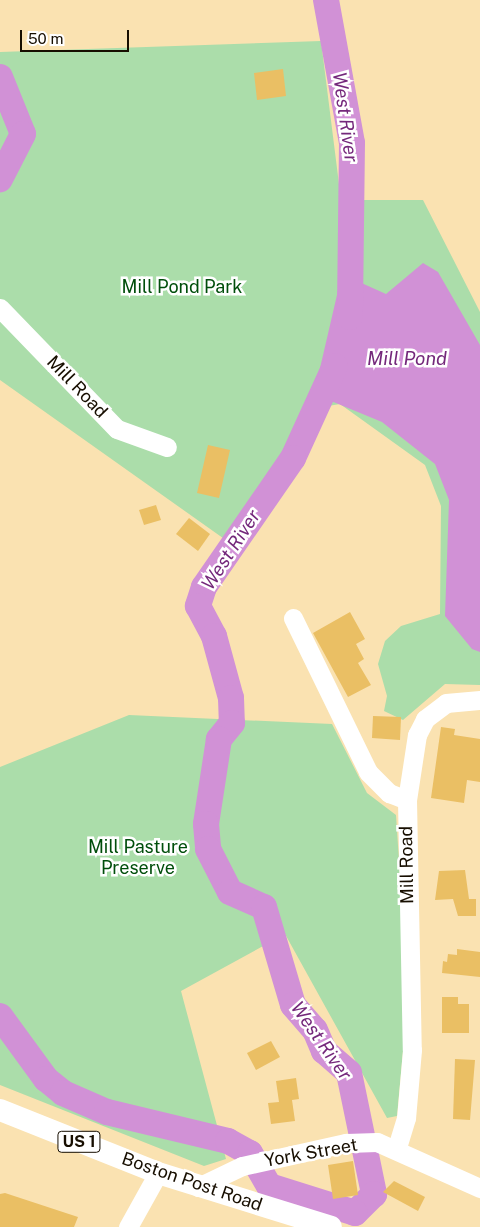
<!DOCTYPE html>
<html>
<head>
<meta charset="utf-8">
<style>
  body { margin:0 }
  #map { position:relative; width:480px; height:1227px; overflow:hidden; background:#fae2b1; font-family:"Public Sans",sans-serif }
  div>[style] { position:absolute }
  .green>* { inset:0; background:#abddaa }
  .water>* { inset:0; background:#d191d6 }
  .river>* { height:26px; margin:-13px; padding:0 13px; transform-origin:13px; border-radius:13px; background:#d191d6 }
  .building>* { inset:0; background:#eabf64 }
  .minor>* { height:19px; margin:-9.5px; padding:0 9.5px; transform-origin:9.5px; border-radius:9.5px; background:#fff }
  .major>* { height:22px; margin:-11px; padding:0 11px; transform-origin:11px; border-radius:11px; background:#fff }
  span { translate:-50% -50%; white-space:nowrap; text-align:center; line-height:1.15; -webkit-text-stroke:5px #fff; paint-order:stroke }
  .shield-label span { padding:1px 4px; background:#fff; border:1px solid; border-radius:4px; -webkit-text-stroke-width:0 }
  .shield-label { font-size:16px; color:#170e00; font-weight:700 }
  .park-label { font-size:18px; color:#004e0b }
  .street-label { font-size:18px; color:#170e00 }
  .water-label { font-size:19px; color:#74287b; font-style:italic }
  .scale { position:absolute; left:20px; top:30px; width:109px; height:22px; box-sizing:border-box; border:2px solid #170e00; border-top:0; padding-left:6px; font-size:15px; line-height:18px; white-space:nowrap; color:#170e00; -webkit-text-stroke:4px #fff; paint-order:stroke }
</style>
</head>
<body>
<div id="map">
  <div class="green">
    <div style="clip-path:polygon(321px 41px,341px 200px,423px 200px,480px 312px,480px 685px,445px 684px,403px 720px,384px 711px,387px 696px,378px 664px,385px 641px,401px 626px,440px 614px,441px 506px,425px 465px,340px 404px,322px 407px,302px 450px,237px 548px,0 380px,0 52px)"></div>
    <div style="clip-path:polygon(129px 715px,332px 724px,367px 793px,396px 815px,408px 997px,397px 1116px,387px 1118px,285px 934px,181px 991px,226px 1159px,204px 1166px,0 1085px,0 767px)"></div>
  </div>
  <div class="water">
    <div style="clip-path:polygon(423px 263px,438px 272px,480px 345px,480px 652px,472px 649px,445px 616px,449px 500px,435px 464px,382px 422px,314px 394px,340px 282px,357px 281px,386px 294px)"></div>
  </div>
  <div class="river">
    <div style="left:326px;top:0;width:145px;rotate:79.7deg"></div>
    <div style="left:352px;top:143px;width:174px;rotate:90.7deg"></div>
    <div style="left:0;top:77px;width:61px;rotate:68deg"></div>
    <div style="left:23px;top:134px;width:51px;rotate:117.1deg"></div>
    <div style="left:335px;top:366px;width:101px;rotate:114.5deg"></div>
    <div style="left:293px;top:458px;width:157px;rotate:124.6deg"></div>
    <div style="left:204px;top:587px;width:20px;rotate:108deg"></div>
    <div style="left:198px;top:606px;width:34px;rotate:62deg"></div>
    <div style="left:214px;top:636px;width:64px;rotate:74.7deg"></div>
    <div style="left:231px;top:698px;width:25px;rotate:88deg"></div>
    <div style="left:232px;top:723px;width:21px;rotate:129deg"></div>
    <div style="left:219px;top:739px;width:86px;rotate:98.7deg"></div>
    <div style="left:206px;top:824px;width:25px;rotate:85deg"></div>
    <div style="left:208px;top:849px;width:48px;rotate:62.9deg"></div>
    <div style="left:230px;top:892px;width:37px;rotate:24deg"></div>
    <div style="left:264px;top:907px;width:102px;rotate:73.5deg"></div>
    <div style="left:293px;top:1005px;width:33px;rotate:49deg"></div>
    <div style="left:315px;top:1030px;width:23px;rotate:67deg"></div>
    <div style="left:324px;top:1051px;width:33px;rotate:41deg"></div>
    <div style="left:349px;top:1073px;width:124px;rotate:78.3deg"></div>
    <div style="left:374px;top:1194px;width:27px;rotate:135deg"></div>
    <div style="left:0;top:1016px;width:78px;rotate:53.9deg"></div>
    <div style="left:46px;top:1079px;width:22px;rotate:39deg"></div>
    <div style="left:63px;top:1093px;width:48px;rotate:23.4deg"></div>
    <div style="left:107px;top:1112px;width:124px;rotate:13.5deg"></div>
    <div style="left:228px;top:1141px;width:25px;rotate:29deg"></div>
    <div style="left:250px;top:1153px;width:38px;rotate:60deg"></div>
    <div style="left:269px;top:1186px;width:90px;rotate:17.4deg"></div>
  </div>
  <div class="building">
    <div style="clip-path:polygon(283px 69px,286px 96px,257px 100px,254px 73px)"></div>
    <div style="clip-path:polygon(208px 445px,230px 450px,219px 498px,197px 493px)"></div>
    <div style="clip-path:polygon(156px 505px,161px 520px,144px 525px,139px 510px)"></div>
    <div style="clip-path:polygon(189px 518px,210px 534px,198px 551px,176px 534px)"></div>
    <div style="clip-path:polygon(350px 612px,365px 639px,356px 644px,364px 659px,358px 663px,371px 685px,348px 697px,313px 633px)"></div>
    <div style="clip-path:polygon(373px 716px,401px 717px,400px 740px,372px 738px)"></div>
    <div style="clip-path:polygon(441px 727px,455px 729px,454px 735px,480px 739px,480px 782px,467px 780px,464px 803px,431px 798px)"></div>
    <div style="clip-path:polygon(465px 870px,469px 899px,476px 899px,476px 916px,458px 916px,453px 899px,435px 900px,439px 871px)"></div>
    <div style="clip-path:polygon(457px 949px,480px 952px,480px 977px,442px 973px,443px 961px,447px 962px,448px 954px,457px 955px)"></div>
    <div style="clip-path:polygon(442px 997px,458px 997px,458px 1004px,469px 1004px,469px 1033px,442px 1033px)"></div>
    <div style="clip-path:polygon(271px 1041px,280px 1057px,256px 1070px,247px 1053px)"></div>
    <div style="clip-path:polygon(455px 1059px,475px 1060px,470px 1120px,453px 1119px)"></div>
    <div style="clip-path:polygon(296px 1078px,299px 1099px,292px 1100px,295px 1121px,271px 1124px,268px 1103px,279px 1102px,276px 1081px)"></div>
    <div style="clip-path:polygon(353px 1161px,358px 1195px,333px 1199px,328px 1165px)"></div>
    <div style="clip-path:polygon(394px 1181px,425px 1197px,418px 1211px,383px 1192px)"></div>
    <div style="clip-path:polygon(5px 1193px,78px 1217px,74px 1227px,0 1227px,0 1194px)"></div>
  </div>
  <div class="minor">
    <div style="left:0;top:308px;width:168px;rotate:46deg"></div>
    <div style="left:117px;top:429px;width:53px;rotate:19.8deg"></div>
    <div style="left:293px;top:618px;width:171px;rotate:64deg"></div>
    <div style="left:368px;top:772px;width:30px;rotate:45deg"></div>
    <div style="left:389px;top:793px;width:19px;rotate:21deg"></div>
    <div style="left:407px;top:800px;width:250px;rotate:88.9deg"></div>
    <div style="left:412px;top:1050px;width:68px;rotate:95deg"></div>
    <div style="left:406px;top:1118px;width:31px;rotate:107deg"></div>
    <div style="left:407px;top:800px;width:66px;rotate:-81.3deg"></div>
    <div style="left:417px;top:735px;width:18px;rotate:-63deg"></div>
    <div style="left:425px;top:719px;width:26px;rotate:-37deg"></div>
    <div style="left:446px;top:703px;width:34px;rotate:-5deg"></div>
    <div style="left:198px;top:1187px;width:49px;rotate:-25.5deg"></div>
    <div style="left:242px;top:1166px;width:107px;rotate:-12.5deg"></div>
    <div style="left:346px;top:1143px;width:31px;rotate:-2deg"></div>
    <div style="left:377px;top:1142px;width:113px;rotate:24.1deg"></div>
    <div style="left:128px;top:1227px;width:62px;rotate:-60.9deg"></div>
  </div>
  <div class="major">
    <div style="left:0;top:1110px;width:170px;rotate:21.7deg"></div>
    <div style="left:158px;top:1173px;width:181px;rotate:17.3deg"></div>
  </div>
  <div class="shield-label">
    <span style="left:79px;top:1142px">US 1</span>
  </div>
  <div class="park-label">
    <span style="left:182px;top:287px">Mill Pond Park</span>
    <span style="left:138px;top:858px">Mill Pasture<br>Preserve</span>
  </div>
  <div class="street-label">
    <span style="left:77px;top:387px;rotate:46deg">Mill Road</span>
    <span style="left:407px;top:865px;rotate:-91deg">Mill Road</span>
    <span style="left:311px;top:1153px;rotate:-10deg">York Street</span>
    <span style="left:192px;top:1182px;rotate:19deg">Boston Post Road</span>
  </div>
  <div class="water-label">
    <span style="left:345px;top:117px;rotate:82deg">West River</span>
    <span style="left:407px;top:359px">Mill Pond</span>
    <span style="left:231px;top:550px;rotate:-57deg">West River</span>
    <span style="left:321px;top:1041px;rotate:55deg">West River</span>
  </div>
  <div class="scale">50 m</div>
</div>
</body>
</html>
